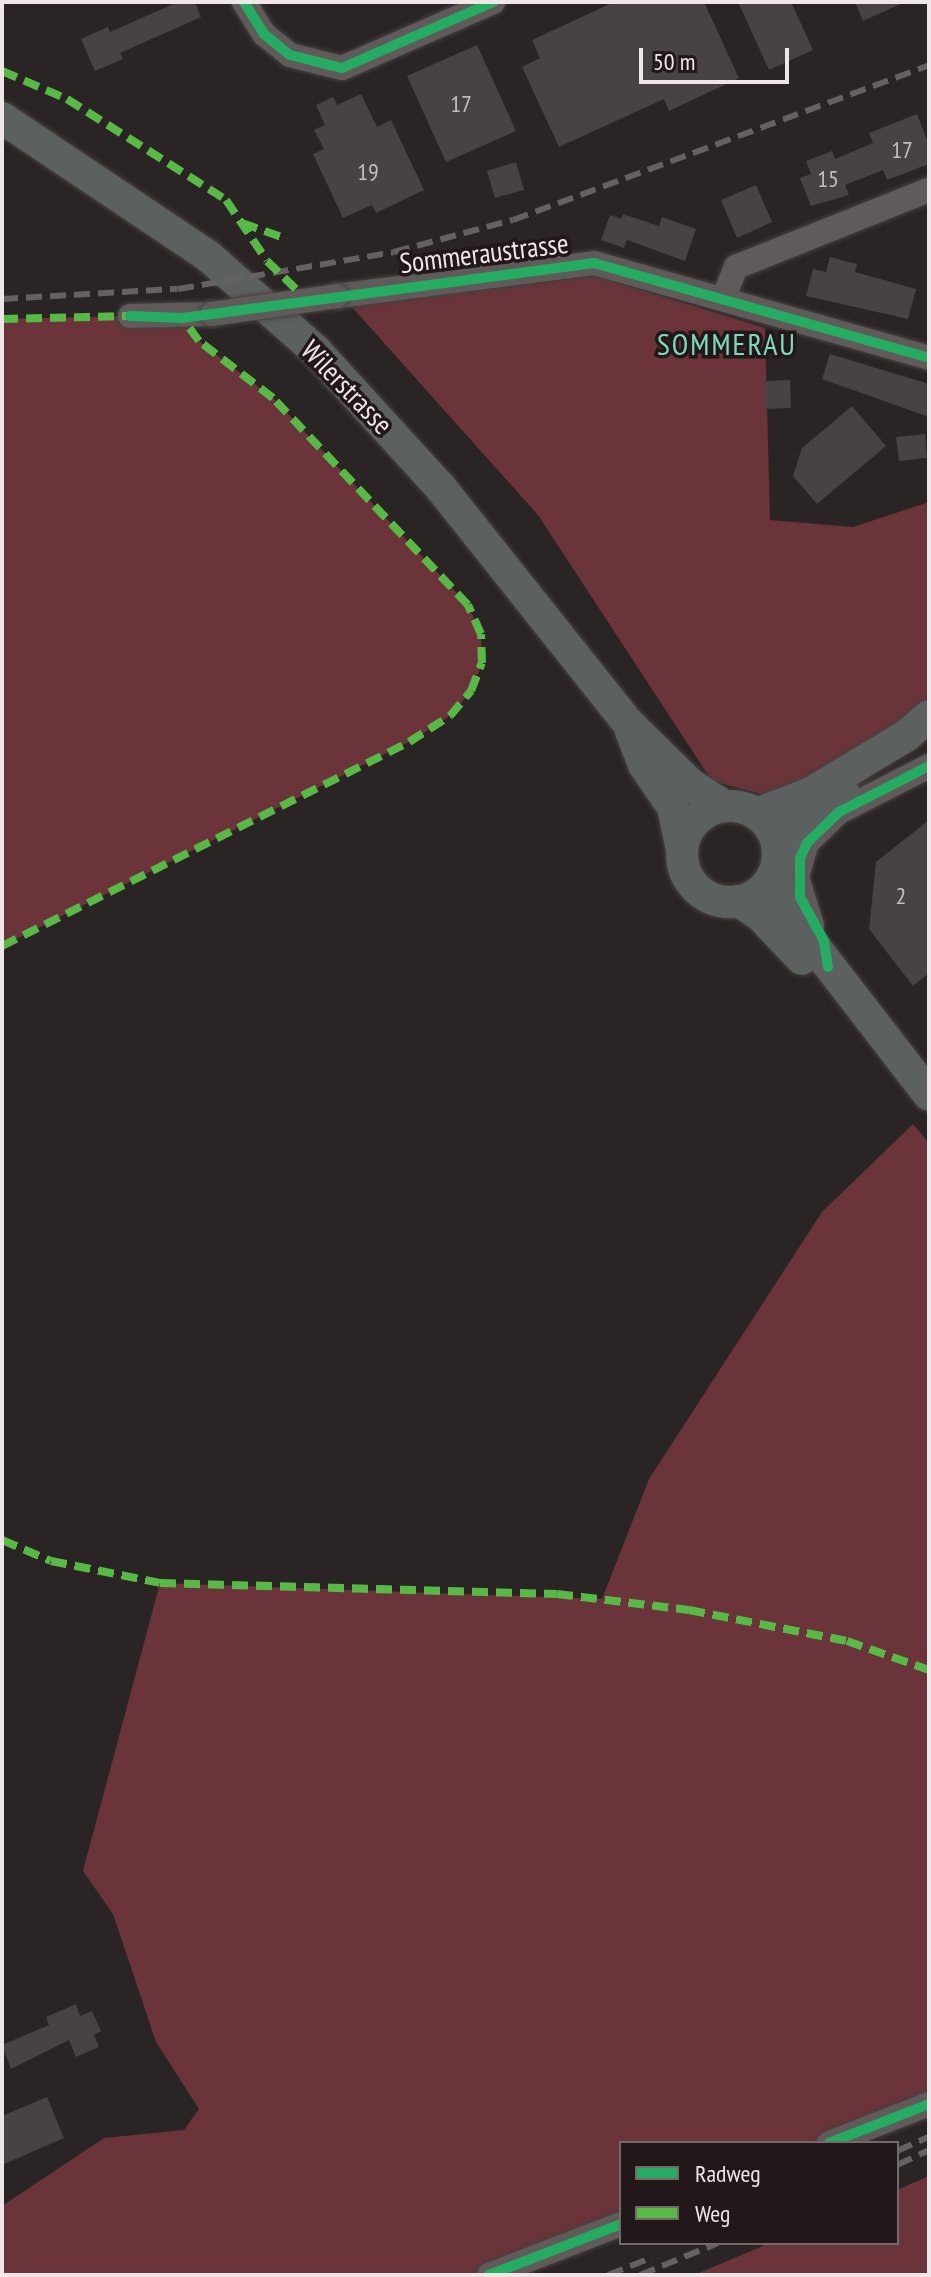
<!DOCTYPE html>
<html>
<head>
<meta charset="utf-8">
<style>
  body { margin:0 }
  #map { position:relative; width:931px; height:2277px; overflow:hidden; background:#2a2424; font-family:"PT Sans Narrow",sans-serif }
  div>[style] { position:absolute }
  .green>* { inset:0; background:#6a343a }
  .building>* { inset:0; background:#484243 }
  .roads { filter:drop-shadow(0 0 2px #474141) drop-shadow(0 0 2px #474141) }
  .minor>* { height:24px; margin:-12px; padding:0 12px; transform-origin:12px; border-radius:12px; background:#605a5a }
  .major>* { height:32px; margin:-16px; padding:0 16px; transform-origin:16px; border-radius:16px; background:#5c605f }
  .major>.ring { margin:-16px; padding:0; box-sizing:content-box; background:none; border:32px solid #5c605f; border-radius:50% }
  .rail>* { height:6px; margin-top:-3px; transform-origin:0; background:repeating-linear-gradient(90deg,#666060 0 16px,transparent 0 24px) }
  .bridges { filter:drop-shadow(0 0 2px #474141) drop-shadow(0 0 2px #474141) }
  .minor-bridge>* { height:24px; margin:-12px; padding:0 12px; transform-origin:12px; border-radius:12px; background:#605a5a }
  .quiet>* { height:8px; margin-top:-4px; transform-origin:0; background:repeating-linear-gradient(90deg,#58b947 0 16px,transparent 0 24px) }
  .cycleway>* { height:10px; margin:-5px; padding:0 5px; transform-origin:5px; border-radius:5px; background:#26ab63 }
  span { translate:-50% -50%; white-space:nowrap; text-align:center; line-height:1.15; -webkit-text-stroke:7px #231819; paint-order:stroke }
  .number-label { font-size:24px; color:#c5bdbe }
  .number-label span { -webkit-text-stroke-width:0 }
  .street-label { font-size:28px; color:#efe6e7 }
  .neighbourhood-label { font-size:30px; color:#7edbbc; letter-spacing:2px }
  .frame { position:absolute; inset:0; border:4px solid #efe6e7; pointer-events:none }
  .legend { position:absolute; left:619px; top:2141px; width:280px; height:104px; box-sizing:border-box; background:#231819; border:2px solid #756a6b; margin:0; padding:10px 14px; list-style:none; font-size:24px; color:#efe6e7 }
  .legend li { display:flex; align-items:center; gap:16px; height:40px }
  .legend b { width:40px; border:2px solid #756a6b }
  .scale { position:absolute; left:639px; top:48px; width:150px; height:36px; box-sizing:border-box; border:4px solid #efe6e7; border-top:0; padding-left:10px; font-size:24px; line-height:28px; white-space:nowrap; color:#efe6e7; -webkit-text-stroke:6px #231819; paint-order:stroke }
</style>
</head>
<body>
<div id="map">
  <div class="green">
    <div style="clip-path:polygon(596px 276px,765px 328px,770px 520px,853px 527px,929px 502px,929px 696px,910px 720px,773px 797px,712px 781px,538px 515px,351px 306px)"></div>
    <div style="clip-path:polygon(130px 316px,182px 318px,199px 341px,273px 398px,468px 605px,481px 634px,482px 663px,471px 691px,450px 716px,409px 742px,2px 946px,2px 319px)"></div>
    <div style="clip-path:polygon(913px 1124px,929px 1143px,929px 2102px,829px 2143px,621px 2143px,621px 2224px,489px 2275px,2px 2275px,2px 2206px,104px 2138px,184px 2130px,199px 2109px,156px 2042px,113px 1914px,83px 1871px,160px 1583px,602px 1599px,649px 1479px,822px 1212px)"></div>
    <div style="clip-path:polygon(929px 2176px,929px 2275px,694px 2275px,770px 2243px,897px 2243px,897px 2190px)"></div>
  </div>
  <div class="building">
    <div style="clip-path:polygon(178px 2px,195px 2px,201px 17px,120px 53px,123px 59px,95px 71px,81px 39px,108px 27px,110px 32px)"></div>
    <div style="clip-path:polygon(614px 2px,704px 2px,739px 78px,669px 111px,664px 99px,559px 147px,522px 67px,540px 58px,532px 40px)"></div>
    <div style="clip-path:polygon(738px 2px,791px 2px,813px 50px,769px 70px)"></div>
    <div style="clip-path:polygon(855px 2px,905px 2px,863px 21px)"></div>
    <div style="clip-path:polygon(477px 45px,516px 131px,446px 162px,407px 76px)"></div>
    <div style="clip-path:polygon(361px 94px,377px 127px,391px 120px,424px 190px,376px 213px,372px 205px,343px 218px,313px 154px,324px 149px,314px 130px,325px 125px,316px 105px,333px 97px,337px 105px)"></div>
    <div style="clip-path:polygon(917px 114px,929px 145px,929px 164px,887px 180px,883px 170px,845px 185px,849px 195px,811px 206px,800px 178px,811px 174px,806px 161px,832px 151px,835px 159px,873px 143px,869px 133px)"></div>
    <div style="clip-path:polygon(516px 162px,524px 190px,495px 198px,487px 171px)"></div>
    <div style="clip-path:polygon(756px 185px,772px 222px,737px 238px,721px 200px)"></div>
    <div style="clip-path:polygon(623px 214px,659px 226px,662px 217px,696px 229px,685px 261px,627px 240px,624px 248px,601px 240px,610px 215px,621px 219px)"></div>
    <div style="clip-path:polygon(830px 257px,857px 264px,855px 272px,916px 289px,908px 319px,806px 296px,813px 269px,826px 272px)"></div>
    <div style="clip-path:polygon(830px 354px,929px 384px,929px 417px,822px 379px)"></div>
    <div style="clip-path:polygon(790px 380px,791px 408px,765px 409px,764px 381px)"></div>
    <div style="clip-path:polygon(852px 406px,886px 446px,817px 504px,793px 476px,802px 448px)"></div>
    <div style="clip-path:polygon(925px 434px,927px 458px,899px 461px,896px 437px)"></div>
    <div style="clip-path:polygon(929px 820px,929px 973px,913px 986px,869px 929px,876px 862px)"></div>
    <div style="clip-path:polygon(76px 2004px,80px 2016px,92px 2011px,101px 2031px,94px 2035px,99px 2047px,76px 2057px,69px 2040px,11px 2069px,2px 2045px,49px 2025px,46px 2017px)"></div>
    <div style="clip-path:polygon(47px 2097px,64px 2138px,2px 2165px,2px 2116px)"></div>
  </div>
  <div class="roads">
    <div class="minor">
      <div style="left:244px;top:2px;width:38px;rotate:58deg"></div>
      <div style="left:264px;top:34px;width:33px;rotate:39deg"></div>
      <div style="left:290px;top:55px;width:54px;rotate:14deg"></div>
      <div style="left:342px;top:68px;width:165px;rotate:-23.6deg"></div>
      <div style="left:337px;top:296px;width:259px;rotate:-7.3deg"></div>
      <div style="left:594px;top:263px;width:348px;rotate:15.8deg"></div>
      <div style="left:723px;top:299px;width:35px;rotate:-68deg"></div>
      <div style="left:736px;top:267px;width:208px;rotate:-21.8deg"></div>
      <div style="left:130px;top:316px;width:82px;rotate:-1.4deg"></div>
      <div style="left:812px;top:925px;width:50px;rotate:-107.4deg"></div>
      <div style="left:797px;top:877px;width:35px;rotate:-74deg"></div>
      <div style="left:807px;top:843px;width:45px;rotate:-44.1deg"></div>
      <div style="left:839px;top:812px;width:101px;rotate:-27.1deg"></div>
      <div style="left:829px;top:2143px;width:107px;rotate:-21.3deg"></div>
      <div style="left:489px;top:2275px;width:142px;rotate:-21.1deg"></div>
    </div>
    <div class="major">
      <div style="left:2px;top:118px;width:248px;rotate:33.8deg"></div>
      <div style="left:208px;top:256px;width:144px;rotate:41.3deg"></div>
      <div style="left:316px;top:351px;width:185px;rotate:47.6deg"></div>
      <div style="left:441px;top:488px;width:302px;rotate:51.5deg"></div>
      <div style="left:629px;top:724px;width:86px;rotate:44.5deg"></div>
      <div style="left:690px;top:784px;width:40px;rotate:32.9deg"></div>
      <div style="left:631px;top:731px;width:36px;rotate:69deg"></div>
      <div style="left:644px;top:765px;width:51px;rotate:55.4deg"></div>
      <div style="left:673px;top:807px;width:44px;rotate:78.2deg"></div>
      <div class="ring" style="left:682px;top:806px;width:64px;height:64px"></div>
      <div style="left:757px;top:814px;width:58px;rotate:-21.3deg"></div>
      <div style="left:811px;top:793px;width:111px;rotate:-31deg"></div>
      <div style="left:906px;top:736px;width:30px;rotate:-41deg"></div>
      <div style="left:778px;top:852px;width:35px;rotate:-50deg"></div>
      <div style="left:801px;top:825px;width:53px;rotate:-34.3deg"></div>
      <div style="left:773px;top:875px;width:43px;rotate:67deg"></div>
      <div style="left:790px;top:915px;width:227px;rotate:52.3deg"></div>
      <div style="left:739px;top:901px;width:27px;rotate:34deg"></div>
      <div style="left:761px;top:916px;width:59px;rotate:46.4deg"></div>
    </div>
  </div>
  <div class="rail">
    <div style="left:2px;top:299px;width:176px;rotate:-3.3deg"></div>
    <div style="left:178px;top:289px;width:219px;rotate:-9.7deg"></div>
    <div style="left:394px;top:252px;width:123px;rotate:-15.1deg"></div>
    <div style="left:513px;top:220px;width:444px;rotate:-20.4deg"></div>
    <div style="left:897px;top:2151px;width:35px;rotate:-24deg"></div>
    <div style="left:897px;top:2165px;width:35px;rotate:-25deg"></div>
    <div style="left:608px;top:2275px;width:48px;rotate:-21.8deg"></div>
    <div style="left:640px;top:2275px;width:84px;rotate:-22.3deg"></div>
  </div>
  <div class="bridges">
    <div class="minor-bridge">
      <div style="left:212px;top:314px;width:126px;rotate:-8.2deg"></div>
    </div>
  </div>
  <div class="quiet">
    <div style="left:2px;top:71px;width:71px;rotate:23.3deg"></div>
    <div style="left:67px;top:99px;width:188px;rotate:32.4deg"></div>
    <div style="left:226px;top:200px;width:73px;rotate:56.1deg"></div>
    <div style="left:267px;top:261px;width:40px;rotate:44deg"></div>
    <div style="left:242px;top:223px;width:48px;rotate:19.6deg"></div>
    <div style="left:2px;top:319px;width:128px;rotate:-1.3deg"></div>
    <div style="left:2px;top:946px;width:455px;rotate:-26.6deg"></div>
    <div style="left:409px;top:742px;width:49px;rotate:-32.4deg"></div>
    <div style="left:450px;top:716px;width:33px;rotate:-50deg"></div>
    <div style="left:471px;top:691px;width:30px;rotate:-69deg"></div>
    <div style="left:482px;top:663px;width:29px;rotate:-92deg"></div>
    <div style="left:481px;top:634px;width:32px;rotate:-114deg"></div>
    <div style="left:468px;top:605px;width:284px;rotate:-133.3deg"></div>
    <div style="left:273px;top:398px;width:93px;rotate:-142.4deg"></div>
    <div style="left:199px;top:341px;width:29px;rotate:-126deg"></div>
    <div style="left:2px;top:1540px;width:53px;rotate:23.2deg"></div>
    <div style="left:51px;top:1561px;width:111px;rotate:11.4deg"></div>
    <div style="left:160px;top:1583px;width:397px;rotate:1.6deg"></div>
    <div style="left:557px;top:1594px;width:133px;rotate:6.9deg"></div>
    <div style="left:689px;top:1610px;width:161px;rotate:11.1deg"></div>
    <div style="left:847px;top:1641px;width:87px;rotate:19.5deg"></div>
  </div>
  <div class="cycleway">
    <div style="left:244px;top:2px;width:38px;rotate:58deg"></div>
    <div style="left:264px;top:34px;width:33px;rotate:39deg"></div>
    <div style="left:290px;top:55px;width:54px;rotate:14deg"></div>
    <div style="left:342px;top:68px;width:165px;rotate:-23.6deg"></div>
    <div style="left:130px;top:316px;width:52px;rotate:2.2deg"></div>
    <div style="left:182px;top:318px;width:416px;rotate:-7.6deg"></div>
    <div style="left:594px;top:263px;width:348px;rotate:15.8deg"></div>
    <div style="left:828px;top:967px;width:26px;rotate:-99deg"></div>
    <div style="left:824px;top:941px;width:50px;rotate:-118.6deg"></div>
    <div style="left:800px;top:897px;width:39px;rotate:-90deg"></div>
    <div style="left:800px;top:858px;width:17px;rotate:-65deg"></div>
    <div style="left:807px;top:843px;width:45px;rotate:-44.1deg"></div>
    <div style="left:839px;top:812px;width:101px;rotate:-27.1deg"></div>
    <div style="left:829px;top:2143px;width:107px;rotate:-21.3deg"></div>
    <div style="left:489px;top:2275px;width:142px;rotate:-21.1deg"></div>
  </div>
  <div class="number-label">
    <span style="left:461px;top:104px">17</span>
    <span style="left:902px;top:150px">17</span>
    <span style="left:368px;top:172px">19</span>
    <span style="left:828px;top:179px">15</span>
    <span style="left:901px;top:896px">2</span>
  </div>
  <div class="street-label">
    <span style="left:484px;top:253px;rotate:-7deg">Sommeraustrasse</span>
    <span style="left:347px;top:387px;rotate:46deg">Wilerstrasse</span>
  </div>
  <div class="neighbourhood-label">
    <span style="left:727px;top:344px">SOMMERAU</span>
  </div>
  <div class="frame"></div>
  <ul class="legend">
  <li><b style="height:10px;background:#26ab63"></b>Radweg</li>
  <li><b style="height:10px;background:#58b947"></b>Weg</li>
  </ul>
  <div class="scale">50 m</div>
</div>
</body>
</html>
